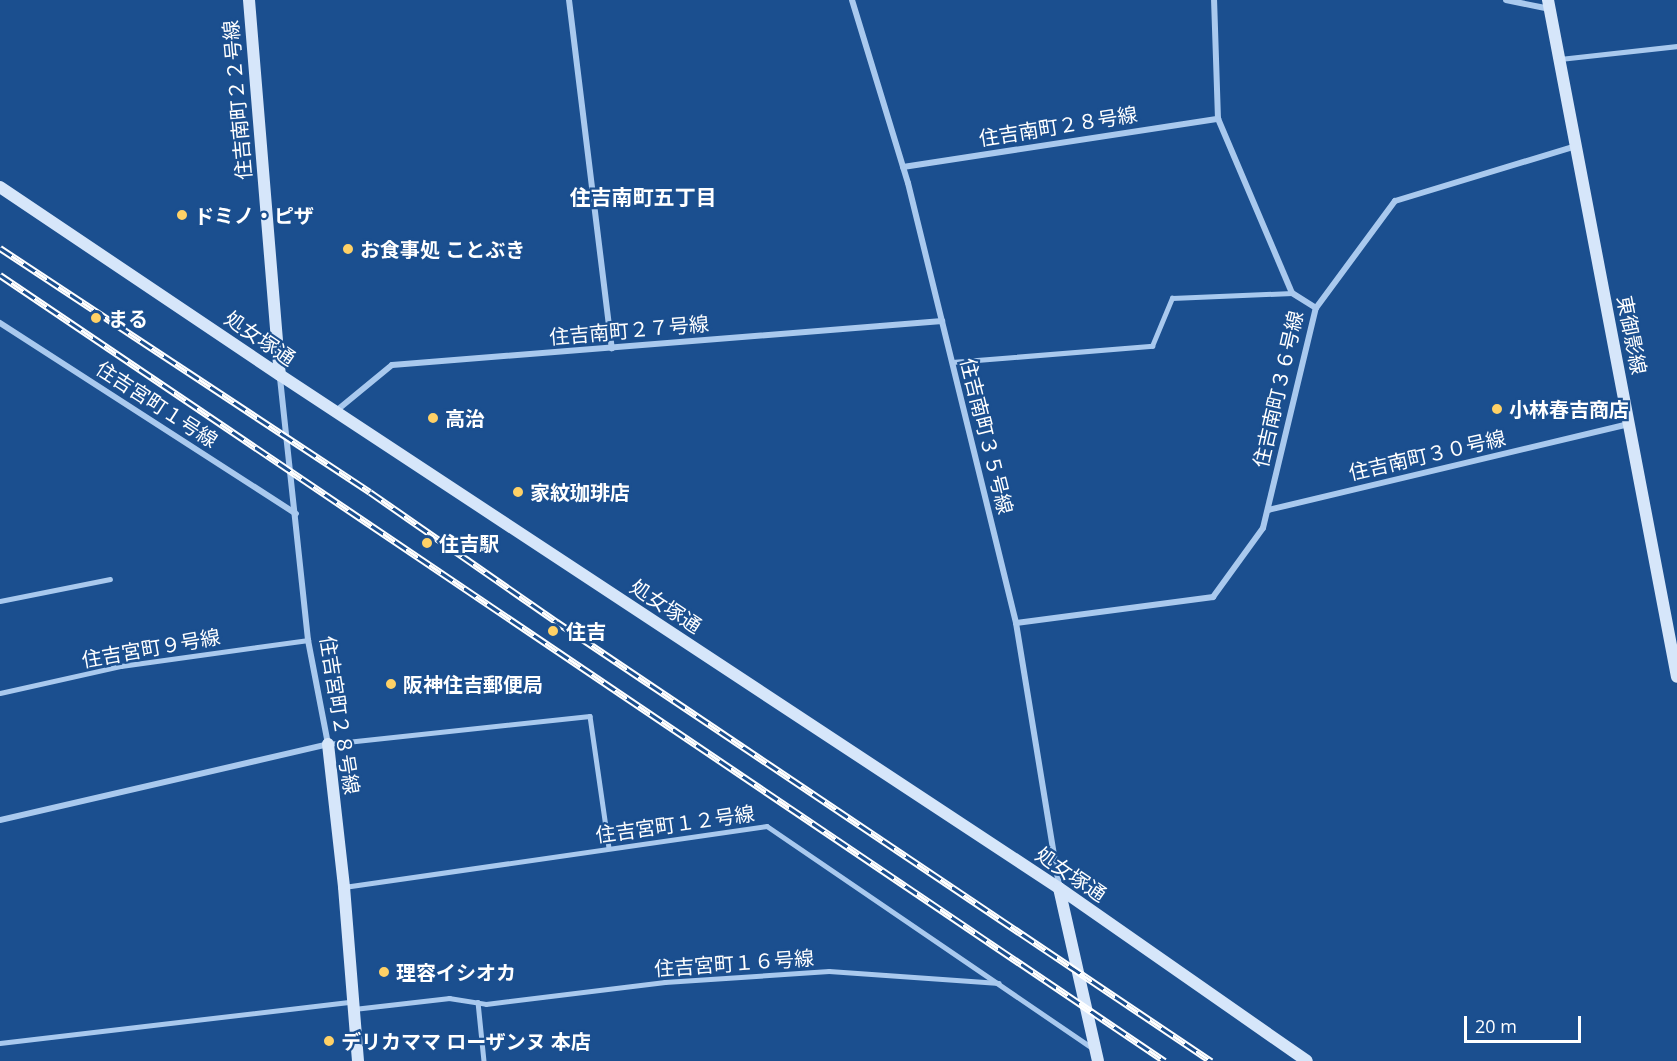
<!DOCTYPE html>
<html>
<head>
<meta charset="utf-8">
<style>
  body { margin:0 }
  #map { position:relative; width:1677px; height:1061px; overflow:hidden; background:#1b4f8f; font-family:"Open Sans","Noto Sans JP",sans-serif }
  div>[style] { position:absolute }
  .lane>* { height:4.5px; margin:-2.25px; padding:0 2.25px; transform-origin:2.25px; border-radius:2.25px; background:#a9c9ee }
  .street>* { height:6px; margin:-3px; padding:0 3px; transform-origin:3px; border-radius:3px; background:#a9c9ee }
  .secondary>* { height:12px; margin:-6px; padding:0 6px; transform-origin:6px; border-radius:6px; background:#d6e6fa }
  .rail>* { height:7px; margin-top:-3.5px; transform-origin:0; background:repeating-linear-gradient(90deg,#1b4f8f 0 14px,#fff 0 28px); box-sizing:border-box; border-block:2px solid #fff }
  .dots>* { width:16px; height:16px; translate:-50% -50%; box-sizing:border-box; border:3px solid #1b4f8f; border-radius:50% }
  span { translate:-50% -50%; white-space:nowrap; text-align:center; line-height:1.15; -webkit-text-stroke:4.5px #1b4f8f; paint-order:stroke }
  .street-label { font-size:20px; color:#fff }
  .poi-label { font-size:20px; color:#fff; font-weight:700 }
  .left { translate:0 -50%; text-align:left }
  .neighbourhood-label { font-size:21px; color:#fff; font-weight:700 }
  .scale { position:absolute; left:1464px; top:1016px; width:117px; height:27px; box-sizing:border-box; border:3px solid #fff; border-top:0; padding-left:8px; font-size:18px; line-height:21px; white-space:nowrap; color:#fff; -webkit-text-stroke:4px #1b4f8f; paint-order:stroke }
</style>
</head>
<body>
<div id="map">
  <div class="lane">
    <div style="left:1560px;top:59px;width:118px;rotate:-6.3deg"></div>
    <div style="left:952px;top:362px;width:201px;rotate:-4.6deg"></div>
    <div style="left:1152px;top:346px;width:52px;rotate:-67.4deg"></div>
    <div style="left:1172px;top:298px;width:120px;rotate:-2.4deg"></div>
    <div style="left:0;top:601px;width:112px;rotate:-11.3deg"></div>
    <div style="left:0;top:693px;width:124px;rotate:-12.6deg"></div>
    <div style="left:121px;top:666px;width:189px;rotate:-7.9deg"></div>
    <div style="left:328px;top:744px;width:263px;rotate:-6.1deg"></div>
    <div style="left:590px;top:716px;width:133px;rotate:81.8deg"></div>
    <div style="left:344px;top:887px;width:427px;rotate:-8.2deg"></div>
    <div style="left:767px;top:826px;width:392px;rotate:34.3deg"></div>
    <div style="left:478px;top:1002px;width:59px;rotate:84.2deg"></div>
    <div style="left:354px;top:1009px;width:96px;rotate:-6.6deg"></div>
    <div style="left:449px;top:998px;width:37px;rotate:9deg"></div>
    <div style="left:486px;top:1004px;width:180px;rotate:-7deg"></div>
    <div style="left:665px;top:982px;width:164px;rotate:-3.8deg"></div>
    <div style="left:829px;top:971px;width:170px;rotate:4deg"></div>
    <div style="left:0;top:1043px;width:353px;rotate:-6.7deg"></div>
  </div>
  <div class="street">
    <div style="left:569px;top:0;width:351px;rotate:83deg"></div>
    <div style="left:852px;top:0;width:191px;rotate:73deg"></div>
    <div style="left:908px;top:183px;width:453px;rotate:76.2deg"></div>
    <div style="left:1016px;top:623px;width:267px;rotate:80.7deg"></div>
    <div style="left:1506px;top:0;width:45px;rotate:11.6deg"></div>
    <div style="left:903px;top:167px;width:319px;rotate:-8.7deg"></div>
    <div style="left:1316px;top:308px;width:133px;rotate:-53.6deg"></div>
    <div style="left:1395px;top:201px;width:189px;rotate:-16.9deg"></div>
    <div style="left:0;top:323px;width:352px;rotate:32.8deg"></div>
    <div style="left:336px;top:411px;width:72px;rotate:-39.4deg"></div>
    <div style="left:392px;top:365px;width:552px;rotate:-4.57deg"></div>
    <div style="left:1268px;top:510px;width:371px;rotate:-13.4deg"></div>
    <div style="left:1016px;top:623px;width:199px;rotate:-7.5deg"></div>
    <div style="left:1213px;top:597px;width:85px;rotate:-54.1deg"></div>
    <div style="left:1263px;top:528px;width:226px;rotate:-76.5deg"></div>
    <div style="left:1316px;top:308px;width:28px;rotate:-148deg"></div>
    <div style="left:1292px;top:293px;width:189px;rotate:-113deg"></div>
    <div style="left:1218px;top:119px;width:119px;rotate:-91.9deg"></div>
    <div style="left:0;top:820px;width:337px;rotate:-13deg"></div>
    <div style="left:328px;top:744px;width:106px;rotate:-100.9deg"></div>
    <div style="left:308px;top:640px;width:264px;rotate:-96.1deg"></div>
  </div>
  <div class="secondary">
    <div style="left:249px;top:0;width:376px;rotate:85.3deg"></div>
    <div style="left:1548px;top:0;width:689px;rotate:79.21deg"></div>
    <div style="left:0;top:187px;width:337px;rotate:33.9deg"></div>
    <div style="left:280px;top:375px;width:933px;rotate:33.37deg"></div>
    <div style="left:1059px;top:888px;width:302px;rotate:34.9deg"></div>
    <div style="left:328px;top:744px;width:144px;rotate:83.6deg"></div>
    <div style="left:344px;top:887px;width:175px;rotate:85.4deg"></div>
    <div style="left:1059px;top:888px;width:177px;rotate:77.3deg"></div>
  </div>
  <div class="rail">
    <div style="left:0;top:248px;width:443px;rotate:33.4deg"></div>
    <div style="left:370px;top:492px;width:228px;rotate:34.8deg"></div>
    <div style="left:557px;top:622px;width:788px;rotate:33.87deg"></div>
    <div style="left:0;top:275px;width:1405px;rotate:34.01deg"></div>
  </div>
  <div class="dots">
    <div style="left:182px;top:215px;background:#ffd166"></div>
    <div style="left:348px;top:249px;background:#ffd166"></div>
    <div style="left:96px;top:318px;background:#ffd166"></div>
    <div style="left:1497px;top:409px;background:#ffd166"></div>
    <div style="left:433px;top:418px;background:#ffd166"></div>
    <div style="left:518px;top:492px;background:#ffd166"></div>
    <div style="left:427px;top:543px;background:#ffd166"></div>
    <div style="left:553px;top:631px;background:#ffd166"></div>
    <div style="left:391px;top:684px;background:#ffd166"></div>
    <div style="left:384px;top:972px;background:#ffd166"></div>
    <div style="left:329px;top:1041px;background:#ffd166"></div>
  </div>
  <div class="street-label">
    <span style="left:237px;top:100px;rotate:-95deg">住吉南町２２号線</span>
    <span style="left:1058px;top:126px;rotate:-9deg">住吉南町２８号線</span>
    <span style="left:629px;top:330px;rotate:-5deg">住吉南町２７号線</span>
    <span style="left:1632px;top:335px;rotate:79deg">東御影線</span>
    <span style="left:260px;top:338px;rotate:34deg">処女塚通</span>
    <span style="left:1278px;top:389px;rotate:-77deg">住吉南町３６号線</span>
    <span style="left:157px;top:404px;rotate:33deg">住吉宮町１号線</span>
    <span style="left:987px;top:436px;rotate:76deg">住吉南町３５号線</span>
    <span style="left:1427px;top:455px;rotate:-13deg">住吉南町３０号線</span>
    <span style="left:666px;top:606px;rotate:33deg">処女塚通</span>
    <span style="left:151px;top:648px;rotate:-10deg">住吉宮町９号線</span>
    <span style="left:340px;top:715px;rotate:81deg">住吉宮町２８号線</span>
    <span style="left:675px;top:824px;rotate:-8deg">住吉宮町１２号線</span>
    <span style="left:1071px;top:874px;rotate:34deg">処女塚通</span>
    <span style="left:734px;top:963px;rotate:-4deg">住吉宮町１６号線</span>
  </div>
  <div class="poi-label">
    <span class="left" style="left:194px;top:215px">ドミノ・ピザ</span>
    <span class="left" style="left:360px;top:249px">お食事処 ことぶき</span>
    <span class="left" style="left:108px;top:318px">まる</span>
    <span class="left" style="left:1509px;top:409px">小林春吉商店</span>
    <span class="left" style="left:445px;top:418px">高治</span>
    <span class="left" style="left:530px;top:492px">家紋珈琲店</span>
    <span class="left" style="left:439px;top:543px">住吉駅</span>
    <span class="left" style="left:566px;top:631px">住吉</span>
    <span class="left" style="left:403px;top:684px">阪神住吉郵便局</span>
    <span class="left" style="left:396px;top:972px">理容イシオカ</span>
    <span class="left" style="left:341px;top:1041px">デリカママ ローザンヌ 本店</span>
  </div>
  <div class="neighbourhood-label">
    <span style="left:643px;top:197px">住吉南町五丁目</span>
  </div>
  <div class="scale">20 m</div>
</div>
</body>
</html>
